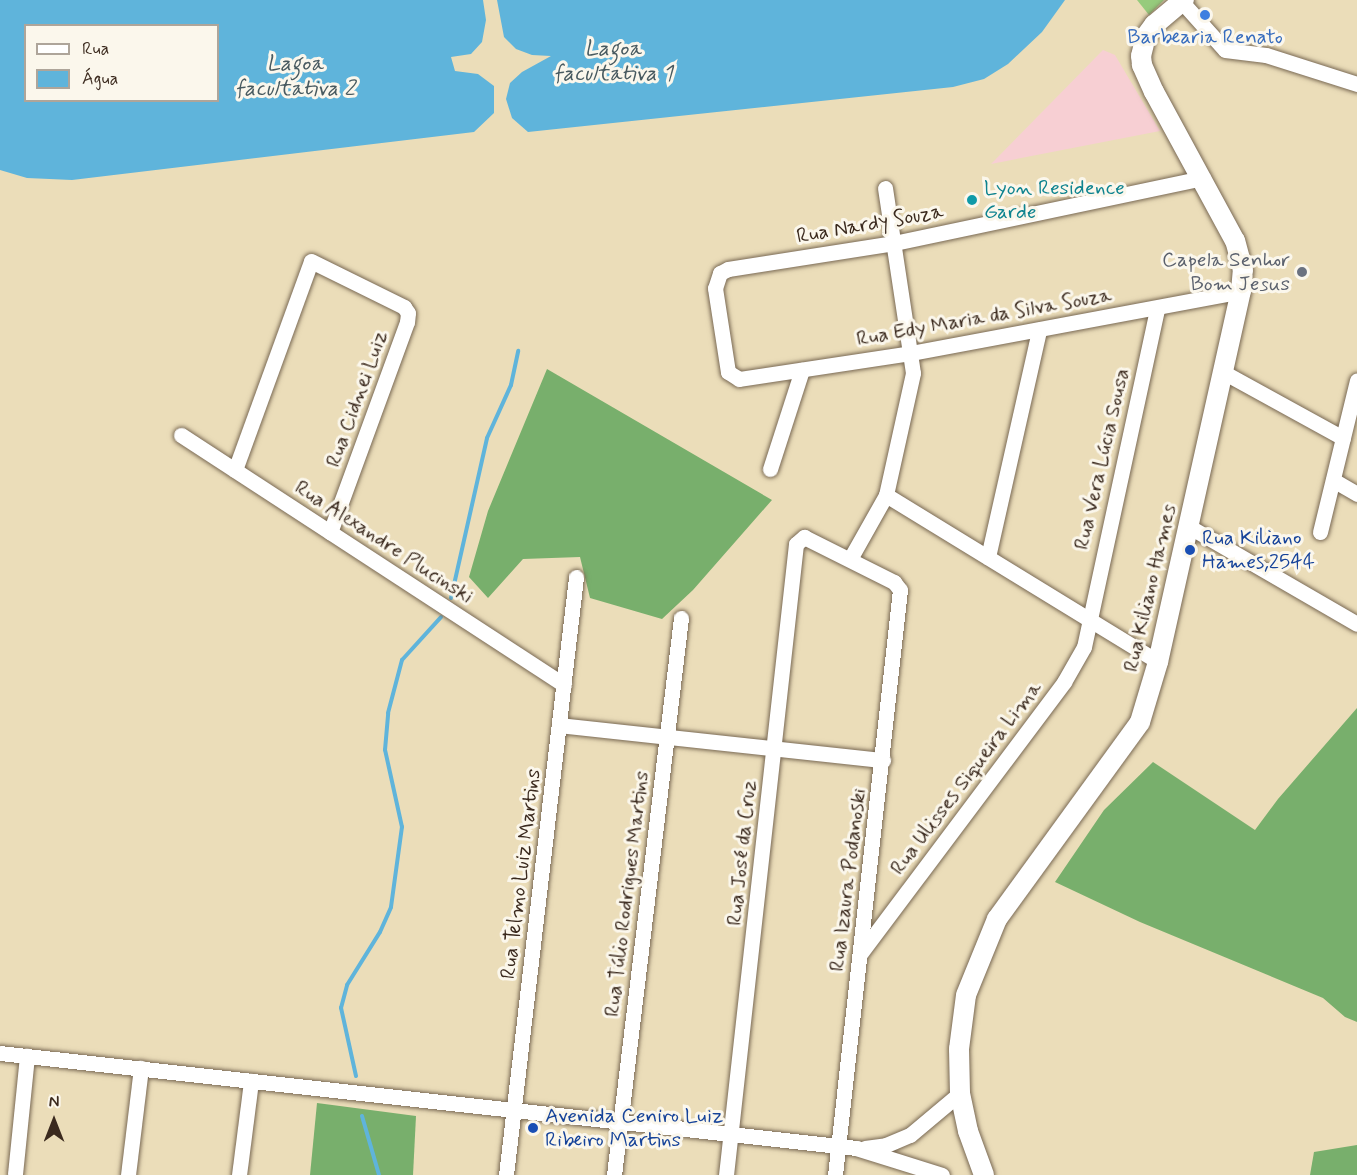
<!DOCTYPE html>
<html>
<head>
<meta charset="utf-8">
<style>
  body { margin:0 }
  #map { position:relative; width:1357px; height:1175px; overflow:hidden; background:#ebddb9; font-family:Mynerve,sans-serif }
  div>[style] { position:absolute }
  .built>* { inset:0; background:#f7cfd3 }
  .green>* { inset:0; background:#96cb7c }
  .forest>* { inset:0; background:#78af6c }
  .water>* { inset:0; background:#5fb4db }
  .stream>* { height:4px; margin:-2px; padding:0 2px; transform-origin:2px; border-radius:2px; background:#5fb4db }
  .roads { filter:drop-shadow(0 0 2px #796954) drop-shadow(0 0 2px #796954) }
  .minor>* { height:15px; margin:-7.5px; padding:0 7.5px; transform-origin:7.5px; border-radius:7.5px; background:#fff }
  .major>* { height:20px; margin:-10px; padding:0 10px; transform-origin:10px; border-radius:10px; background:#fff }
  .dots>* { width:16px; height:16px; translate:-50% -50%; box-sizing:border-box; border:3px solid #fbf7ec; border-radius:50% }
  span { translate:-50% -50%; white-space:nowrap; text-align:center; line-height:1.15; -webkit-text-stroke:6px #fbf7ec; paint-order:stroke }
  .shop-label { font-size:21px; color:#366cbe }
  .culture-label { font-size:21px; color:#0d838f }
  .left { translate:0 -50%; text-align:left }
  .street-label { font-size:21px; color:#3b2a1e }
  .worship-label { font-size:21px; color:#5b616d }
  .right { translate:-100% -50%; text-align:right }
  .transit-label { font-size:21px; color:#164399 }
  .water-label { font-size:22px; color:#485a60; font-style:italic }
  .legend { position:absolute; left:24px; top:24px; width:195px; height:78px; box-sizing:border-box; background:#fbf7ec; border:2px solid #aea59a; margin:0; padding:8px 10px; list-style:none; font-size:18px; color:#3b2a1e }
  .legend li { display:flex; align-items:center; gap:12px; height:30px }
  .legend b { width:30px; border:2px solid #aea59a }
  .north { position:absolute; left:24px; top:1091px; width:60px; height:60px; -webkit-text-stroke:4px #fbf7ec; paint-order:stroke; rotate:0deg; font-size:16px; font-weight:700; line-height:24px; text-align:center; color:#3b2a1e }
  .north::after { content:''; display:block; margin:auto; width:21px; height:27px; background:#3b2a1e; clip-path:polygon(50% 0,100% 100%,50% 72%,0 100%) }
</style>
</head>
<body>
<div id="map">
  <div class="built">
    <div style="clip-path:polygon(1103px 50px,1115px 55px,1160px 131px,991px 164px)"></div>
  </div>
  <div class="green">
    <div style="clip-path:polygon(1137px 0,1164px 0,1149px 15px)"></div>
  </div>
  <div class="forest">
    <div style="clip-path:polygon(547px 369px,772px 500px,693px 590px,662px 619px,590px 598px,580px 557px,523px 559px,488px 598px,469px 577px,488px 511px)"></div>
    <div style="clip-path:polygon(1357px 708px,1357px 1022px,1345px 1017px,1323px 998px,1140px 922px,1055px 882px,1104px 810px,1153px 762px,1255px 830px,1278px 799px)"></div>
    <div style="clip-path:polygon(317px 1103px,416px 1116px,413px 1175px,310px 1175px)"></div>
    <div style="clip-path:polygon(1357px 1145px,1357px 1175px,1310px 1175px,1314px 1152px)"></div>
  </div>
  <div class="water">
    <div style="clip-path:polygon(evenodd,0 0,483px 0,486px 20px,482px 42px,471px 54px,451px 57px,455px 71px,478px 74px,494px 86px,494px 113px,474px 132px,72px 180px,27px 178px,0 170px,0 0,26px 26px,218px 26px,218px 100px,26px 100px,26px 26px)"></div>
    <div style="clip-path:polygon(497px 0,1065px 0,1042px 32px,1008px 64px,984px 79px,953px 87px,528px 132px,512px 118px,506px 99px,510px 83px,522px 72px,551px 56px,532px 55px,516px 49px,504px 37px)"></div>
  </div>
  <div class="stream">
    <div style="left:451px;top:598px;width:164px;rotate:-77.3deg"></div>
    <div style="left:487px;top:438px;width:58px;rotate:-65.6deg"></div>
    <div style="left:511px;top:385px;width:35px;rotate:-78deg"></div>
    <div style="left:356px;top:1076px;width:70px;rotate:-102.4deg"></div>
    <div style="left:341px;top:1008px;width:24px;rotate:-75deg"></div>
    <div style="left:347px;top:985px;width:62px;rotate:-58.1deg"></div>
    <div style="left:380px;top:932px;width:27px;rotate:-66deg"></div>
    <div style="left:391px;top:907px;width:81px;rotate:-82.2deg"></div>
    <div style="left:402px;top:827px;width:79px;rotate:-102.4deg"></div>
    <div style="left:385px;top:750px;width:37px;rotate:-85deg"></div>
    <div style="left:388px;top:713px;width:55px;rotate:-75.2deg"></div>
    <div style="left:402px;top:660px;width:58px;rotate:-47.8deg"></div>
    <div style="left:362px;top:1116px;width:61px;rotate:73.9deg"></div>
  </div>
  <div class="roads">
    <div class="minor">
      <div style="left:1182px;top:2px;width:64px;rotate:48.1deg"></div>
      <div style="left:1225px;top:50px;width:41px;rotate:7deg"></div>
      <div style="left:1266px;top:55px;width:96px;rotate:17.7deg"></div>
      <div style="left:1203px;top:178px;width:316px;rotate:168.1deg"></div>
      <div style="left:894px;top:243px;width:168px;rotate:171.1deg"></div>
      <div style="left:728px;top:269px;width:9px;rotate:153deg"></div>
      <div style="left:720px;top:273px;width:16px;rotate:108deg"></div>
      <div style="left:715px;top:288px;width:85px;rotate:81.2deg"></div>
      <div style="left:728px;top:372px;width:13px;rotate:32deg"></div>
      <div style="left:739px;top:379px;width:174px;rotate:-8.6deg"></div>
      <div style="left:911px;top:353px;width:336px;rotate:-10.6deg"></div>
      <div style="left:1223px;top:372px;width:137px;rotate:28.8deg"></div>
      <div style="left:181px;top:435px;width:457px;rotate:33.1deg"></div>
      <div style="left:770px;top:469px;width:104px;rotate:-72.1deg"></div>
      <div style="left:235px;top:470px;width:222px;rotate:-70deg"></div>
      <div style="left:311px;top:261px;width:104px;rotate:26.3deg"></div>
      <div style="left:404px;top:307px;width:7px;rotate:56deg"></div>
      <div style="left:408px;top:313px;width:9px;rotate:96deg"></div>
      <div style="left:407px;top:322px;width:224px;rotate:110.1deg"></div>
      <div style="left:1333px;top:480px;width:28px;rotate:30deg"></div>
      <div style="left:886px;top:495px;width:319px;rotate:31.5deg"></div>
      <div style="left:1188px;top:526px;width:195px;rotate:30.1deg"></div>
      <div style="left:1320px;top:532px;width:156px;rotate:-76.3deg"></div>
      <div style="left:988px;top:557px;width:233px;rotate:-77.3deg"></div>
      <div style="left:850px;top:559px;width:73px;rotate:-60.6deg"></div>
      <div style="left:886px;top:495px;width:125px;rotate:-77.5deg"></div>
      <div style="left:913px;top:373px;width:187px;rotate:-98.6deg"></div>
      <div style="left:559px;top:725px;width:326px;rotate:6.2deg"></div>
      <div style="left:860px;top:954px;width:340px;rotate:-53.1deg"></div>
      <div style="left:1064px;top:682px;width:40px;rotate:-60.3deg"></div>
      <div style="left:1084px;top:647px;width:347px;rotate:-77.8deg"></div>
      <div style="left:0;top:1053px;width:861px;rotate:6.33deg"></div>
      <div style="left:856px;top:1148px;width:90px;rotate:17.4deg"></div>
      <div style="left:865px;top:1148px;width:21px;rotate:-8deg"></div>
      <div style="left:886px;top:1145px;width:26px;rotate:-23deg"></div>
      <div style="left:910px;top:1135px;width:65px;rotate:-40deg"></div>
      <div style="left:15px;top:1174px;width:119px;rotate:-84.2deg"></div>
      <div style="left:128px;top:1175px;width:108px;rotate:-83.1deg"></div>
      <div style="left:239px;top:1175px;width:95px;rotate:-82.7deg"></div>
      <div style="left:506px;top:1175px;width:602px;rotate:-83.32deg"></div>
      <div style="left:614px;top:1175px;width:561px;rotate:-83.14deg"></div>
      <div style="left:726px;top:1175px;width:635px;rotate:-83.67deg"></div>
      <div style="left:796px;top:544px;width:11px;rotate:-41deg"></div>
      <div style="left:804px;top:537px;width:101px;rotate:26.6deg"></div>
      <div style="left:894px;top:582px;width:10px;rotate:53deg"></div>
      <div style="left:900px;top:590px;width:589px;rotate:96.34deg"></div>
    </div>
    <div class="major">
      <div style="left:984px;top:1175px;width:47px;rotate:-110deg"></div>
      <div style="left:968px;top:1131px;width:39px;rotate:-102deg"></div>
      <div style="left:960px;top:1093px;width:44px;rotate:-91.3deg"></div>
      <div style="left:959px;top:1049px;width:54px;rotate:-82.6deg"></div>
      <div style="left:966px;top:995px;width:82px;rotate:-67.8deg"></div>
      <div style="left:997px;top:919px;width:243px;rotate:-54deg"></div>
      <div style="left:1140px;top:722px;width:63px;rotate:-73.3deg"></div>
      <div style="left:1158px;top:662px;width:380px;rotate:-77.4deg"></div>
      <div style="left:1241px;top:291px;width:21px;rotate:-85deg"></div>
      <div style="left:1243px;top:270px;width:30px;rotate:-105deg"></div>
      <div style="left:1235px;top:241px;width:170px;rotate:-118.5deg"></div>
      <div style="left:1154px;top:92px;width:30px;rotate:-114deg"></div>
      <div style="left:1142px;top:65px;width:9px;rotate:-96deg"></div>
      <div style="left:1141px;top:56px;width:21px;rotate:-76deg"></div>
      <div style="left:1146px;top:36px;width:14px;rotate:-54deg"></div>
      <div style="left:1154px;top:25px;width:39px;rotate:-40deg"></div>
    </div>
  </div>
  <div class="dots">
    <div style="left:1205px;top:15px;background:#3f7fe0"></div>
    <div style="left:972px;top:200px;background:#0f9aa8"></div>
    <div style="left:1302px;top:272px;background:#6b7280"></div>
    <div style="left:1190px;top:550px;background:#1a4fb4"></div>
    <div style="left:533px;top:1128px;background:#1a4fb4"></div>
  </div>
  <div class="shop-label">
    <span style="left:1205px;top:37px">Barbearia Renato</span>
  </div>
  <div class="culture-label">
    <span class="left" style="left:984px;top:200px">Lyon Residence<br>Garde</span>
  </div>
  <div class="street-label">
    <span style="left:870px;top:224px;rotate:-10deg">Rua Nardy Souza</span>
    <span style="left:984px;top:317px;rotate:-10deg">Rua Edy Maria da Silva Souza</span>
    <span style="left:357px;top:399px;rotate:-70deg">Rua Cidnei Luiz</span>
    <span style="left:1102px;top:459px;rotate:-77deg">Rua Vera Lúcia Sousa</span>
    <span style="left:384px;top:542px;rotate:33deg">Rua Alexandre Plucinski</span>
    <span style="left:1150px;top:588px;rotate:-77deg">Rua Kiliano Hames</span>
    <span style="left:966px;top:778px;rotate:-53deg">Rua Ulisses Siqueira Lima</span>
    <span style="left:742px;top:853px;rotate:-84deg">Rua José da Cruz</span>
    <span style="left:521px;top:874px;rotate:-83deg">Rua Telmo Luiz Martins</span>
    <span style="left:848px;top:880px;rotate:-83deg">Rua Izaura Podanoski</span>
    <span style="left:627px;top:894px;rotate:-83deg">Rua Túlio Rodrigues Martins</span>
  </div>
  <div class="worship-label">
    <span class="right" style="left:1290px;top:272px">Capela Senhor<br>Bom Jesus</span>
  </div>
  <div class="transit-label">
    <span class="left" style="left:1202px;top:550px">Rua Kiliano<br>Hames,2544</span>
    <span class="left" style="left:545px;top:1128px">Avenida Ceniro Luiz<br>Ribeiro Martins</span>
  </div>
  <div class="water-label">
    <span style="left:613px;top:62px">Lagoa<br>facultativa 1</span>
    <span style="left:295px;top:77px">Lagoa<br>facultativa 2</span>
  </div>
  <ul class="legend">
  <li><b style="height:8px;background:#fff"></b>Rua</li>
  <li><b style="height:16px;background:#5fb4db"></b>Água</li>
  </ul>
  <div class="north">N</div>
</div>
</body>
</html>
